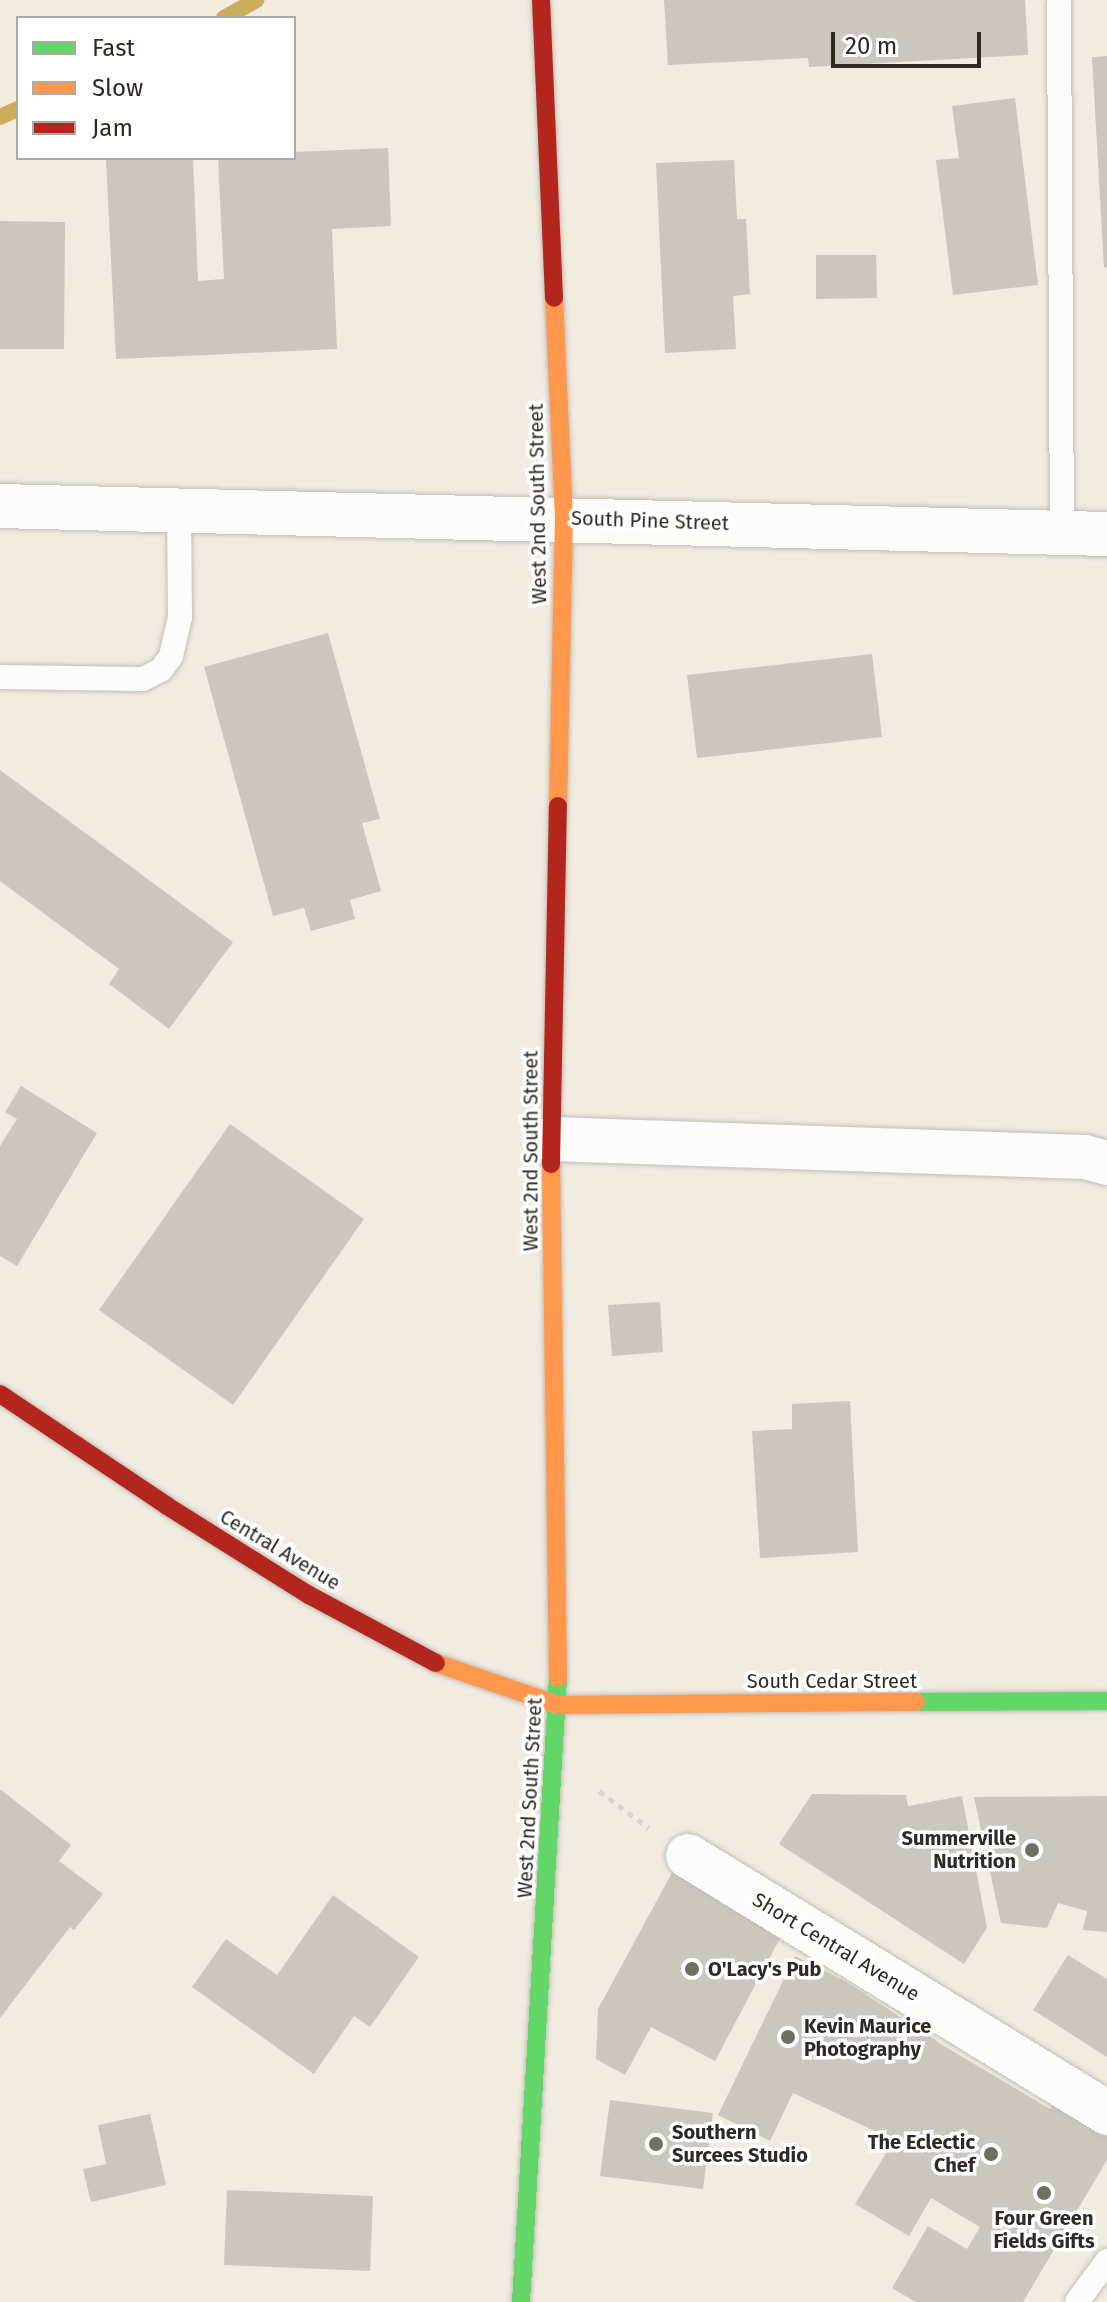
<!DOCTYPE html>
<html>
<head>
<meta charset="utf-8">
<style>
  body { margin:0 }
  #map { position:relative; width:1107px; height:2302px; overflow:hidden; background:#f1ebe0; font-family:"Fira Sans",sans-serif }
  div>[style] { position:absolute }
  .stream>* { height:16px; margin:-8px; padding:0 8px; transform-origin:8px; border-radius:8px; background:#ccad5d }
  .building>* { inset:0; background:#ccc7be }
  .path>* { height:5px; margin-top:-2.5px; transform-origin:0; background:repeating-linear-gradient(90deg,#d8d7d4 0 6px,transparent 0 12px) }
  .roads { filter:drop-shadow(0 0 2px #c3beb6) drop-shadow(0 0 2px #c3beb6) }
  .lane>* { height:24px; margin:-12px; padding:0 12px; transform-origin:12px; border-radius:12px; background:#fdfcfa }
  .street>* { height:44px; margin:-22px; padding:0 22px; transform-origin:22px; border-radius:22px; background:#fdfcfa }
  .fast>* { height:18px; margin:-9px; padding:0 9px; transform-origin:9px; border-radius:9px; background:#63d668 }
  .slow>* { height:18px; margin:-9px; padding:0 9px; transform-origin:9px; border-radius:9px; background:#ff974d }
  .jam>* { height:18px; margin:-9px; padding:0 9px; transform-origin:9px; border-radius:9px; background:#b3261e }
  .dots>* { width:22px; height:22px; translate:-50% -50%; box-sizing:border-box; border:4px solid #fff; border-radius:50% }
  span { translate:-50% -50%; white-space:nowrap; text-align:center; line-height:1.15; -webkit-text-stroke:7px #fff; paint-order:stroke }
  .street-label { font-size:20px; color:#2e2a22 }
  .poi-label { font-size:20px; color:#2e2a22; font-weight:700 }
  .right { translate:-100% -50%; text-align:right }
  .left { translate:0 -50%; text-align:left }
  .legend { position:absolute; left:16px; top:16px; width:280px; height:144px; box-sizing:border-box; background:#fff; border:2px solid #abaaa7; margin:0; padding:10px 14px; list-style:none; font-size:24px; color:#2e2a22 }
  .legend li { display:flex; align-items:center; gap:16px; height:40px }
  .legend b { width:40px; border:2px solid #abaaa7 }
  .scale { position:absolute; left:831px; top:32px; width:150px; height:36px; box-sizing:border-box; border:4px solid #2e2a22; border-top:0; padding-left:10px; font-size:24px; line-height:28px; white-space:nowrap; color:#2e2a22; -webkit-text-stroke:6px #fff; paint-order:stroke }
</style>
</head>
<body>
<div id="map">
  <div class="stream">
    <div style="left:224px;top:18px;width:37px;rotate:-29deg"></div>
    <div style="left:0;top:117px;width:20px;rotate:-24deg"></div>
  </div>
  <div class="building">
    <div style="clip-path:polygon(664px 0,1025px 0,1028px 55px,809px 67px,808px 58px,668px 65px)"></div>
    <div style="clip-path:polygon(1107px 56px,1107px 267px,1104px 268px,1092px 57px)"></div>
    <div style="clip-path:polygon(1015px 98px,1038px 285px,953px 295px,936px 160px,959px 158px,952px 106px)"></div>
    <div style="clip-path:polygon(388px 148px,391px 226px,332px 229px,337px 349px,116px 359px,106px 160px,193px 158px,198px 281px,224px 279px,218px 158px,294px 158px,294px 152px)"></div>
    <div style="clip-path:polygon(734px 160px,737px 219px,746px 219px,750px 294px,733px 296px,736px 349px,665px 353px,656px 163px)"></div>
    <div style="clip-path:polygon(0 221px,65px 222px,64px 349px,0 349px)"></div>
    <div style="clip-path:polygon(816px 255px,876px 255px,877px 298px,816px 299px)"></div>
    <div style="clip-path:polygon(328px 633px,380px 819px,362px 823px,381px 891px,350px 900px,355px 919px,311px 931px,304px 908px,273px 916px,204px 667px)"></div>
    <div style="clip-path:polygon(872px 654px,882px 737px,697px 758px,687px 675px)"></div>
    <div style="clip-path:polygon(0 770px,233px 942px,169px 1029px,109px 984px,119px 969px,0 881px)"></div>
    <div style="clip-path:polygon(21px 1086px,97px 1133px,17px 1266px,0 1256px,0 1146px,17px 1119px,5px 1112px)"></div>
    <div style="clip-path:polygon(230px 1124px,364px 1219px,233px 1405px,99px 1310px)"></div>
    <div style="clip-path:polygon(660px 1302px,663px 1352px,612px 1356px,608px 1305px)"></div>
    <div style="clip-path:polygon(850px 1401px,858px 1552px,760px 1558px,752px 1431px,792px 1429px,792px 1404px)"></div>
    <div style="clip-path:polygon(0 1789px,71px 1845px,59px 1861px,103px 1894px,74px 1930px,70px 1927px,0 2018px)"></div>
    <div style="clip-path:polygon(812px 1794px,906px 1795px,908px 1806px,962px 1796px,987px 1928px,964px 1964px,779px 1844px)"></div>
    <div style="clip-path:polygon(1107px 1796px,1107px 1932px,1083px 1930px,1087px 1911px,1058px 1903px,1047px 1928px,1001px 1923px,974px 1797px)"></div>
    <div style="clip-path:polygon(674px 1869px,785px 1929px,715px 2061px,651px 2027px,625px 2075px,596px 2059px,598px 2009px)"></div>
    <div style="clip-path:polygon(333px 1895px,419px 1957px,370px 2027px,354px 2016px,314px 2074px,192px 1987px,226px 1939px,277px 1975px)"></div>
    <div style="clip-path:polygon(1068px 1955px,1107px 1979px,1107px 2057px,1033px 2010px)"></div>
    <div style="clip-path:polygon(795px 1956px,847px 1982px,944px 2046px,1050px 2109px,1053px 2104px,1107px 2136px,1107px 2160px,1023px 2302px,916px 2302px,892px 2288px,928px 2226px,967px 2249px,980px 2227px,931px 2198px,909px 2236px,855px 2204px,894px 2140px,793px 2093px,770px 2141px,718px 2115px)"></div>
    <div style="clip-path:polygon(610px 2100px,713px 2113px,703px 2189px,600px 2176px)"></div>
    <div style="clip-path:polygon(150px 2114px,166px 2185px,91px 2202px,83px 2169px,106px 2164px,98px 2125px)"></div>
    <div style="clip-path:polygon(227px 2190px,373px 2196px,370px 2271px,224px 2265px)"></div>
  </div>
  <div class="path">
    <div style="left:599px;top:1791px;width:62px;rotate:36.5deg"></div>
  </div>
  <div class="roads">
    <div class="lane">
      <div style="left:1059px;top:3px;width:529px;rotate:89.68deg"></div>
      <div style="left:0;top:677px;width:143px;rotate:0.8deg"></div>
      <div style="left:143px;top:679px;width:20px;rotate:-27deg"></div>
      <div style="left:161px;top:670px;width:17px;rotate:-54deg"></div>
      <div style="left:171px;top:656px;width:39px;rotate:-77deg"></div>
      <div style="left:180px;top:618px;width:105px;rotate:-90.5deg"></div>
      <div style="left:1077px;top:2302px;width:51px;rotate:-53.8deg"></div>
    </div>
    <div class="street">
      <div style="left:0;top:506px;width:1107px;rotate:1.45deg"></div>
      <div style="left:551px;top:1139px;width:534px;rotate:1.93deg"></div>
      <div style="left:1085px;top:1157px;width:23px;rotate:15deg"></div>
      <div style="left:688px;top:1856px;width:492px;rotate:31.5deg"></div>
    </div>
    <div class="fast">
      <div style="left:916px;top:1702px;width:191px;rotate:-0.3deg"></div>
      <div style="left:521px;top:2302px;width:625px;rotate:-86.61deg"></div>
    </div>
    <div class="slow">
      <div style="left:554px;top:298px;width:220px;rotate:87.4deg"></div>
      <div style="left:564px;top:518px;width:288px;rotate:91.2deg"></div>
      <div style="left:551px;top:1164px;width:514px;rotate:89.22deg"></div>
      <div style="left:436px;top:1663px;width:129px;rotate:19deg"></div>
      <div style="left:558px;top:1705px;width:358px;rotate:-0.5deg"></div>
    </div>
    <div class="jam">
      <div style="left:541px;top:0;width:298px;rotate:87.5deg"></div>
      <div style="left:551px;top:1164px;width:358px;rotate:-88.9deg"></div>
      <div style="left:0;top:1394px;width:201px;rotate:33.8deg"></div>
      <div style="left:167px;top:1506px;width:168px;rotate:32.1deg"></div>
      <div style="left:309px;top:1595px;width:144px;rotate:28.2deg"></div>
    </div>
  </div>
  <div class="dots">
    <div style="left:1032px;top:1850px;background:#726e64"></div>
    <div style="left:692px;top:1969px;background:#726e64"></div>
    <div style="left:788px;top:2037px;background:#726e64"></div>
    <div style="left:656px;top:2144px;background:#726e64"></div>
    <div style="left:991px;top:2154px;background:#726e64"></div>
    <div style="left:1044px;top:2193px;background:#726e64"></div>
  </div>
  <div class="street-label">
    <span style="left:538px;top:504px;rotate:-91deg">West 2nd South Street</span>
    <span style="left:650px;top:521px;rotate:2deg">South Pine Street</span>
    <span style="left:531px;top:1151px;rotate:-90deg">West 2nd South Street</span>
    <span style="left:280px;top:1550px;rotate:31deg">Central Avenue</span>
    <span style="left:832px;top:1681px">South Cedar Street</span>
    <span style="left:530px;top:1798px;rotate:-87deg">West 2nd South Street</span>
    <span style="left:836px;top:1947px;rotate:31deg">Short Central Avenue</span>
  </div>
  <div class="poi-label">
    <span class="right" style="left:1016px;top:1850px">Summerville<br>Nutrition</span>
    <span class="left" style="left:708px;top:1969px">O'Lacy's Pub</span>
    <span class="left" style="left:804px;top:2038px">Kevin Maurice<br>Photography</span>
    <span class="left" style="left:672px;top:2144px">Southern<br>Surcees Studio</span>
    <span class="right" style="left:975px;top:2154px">The Eclectic<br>Chef</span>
    <span style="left:1044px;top:2230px">Four Green<br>Fields Gifts</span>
  </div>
  <ul class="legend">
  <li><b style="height:10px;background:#63d668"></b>Fast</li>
  <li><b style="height:10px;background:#ff974d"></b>Slow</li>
  <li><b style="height:10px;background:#b3261e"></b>Jam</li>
  </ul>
  <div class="scale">20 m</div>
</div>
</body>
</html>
